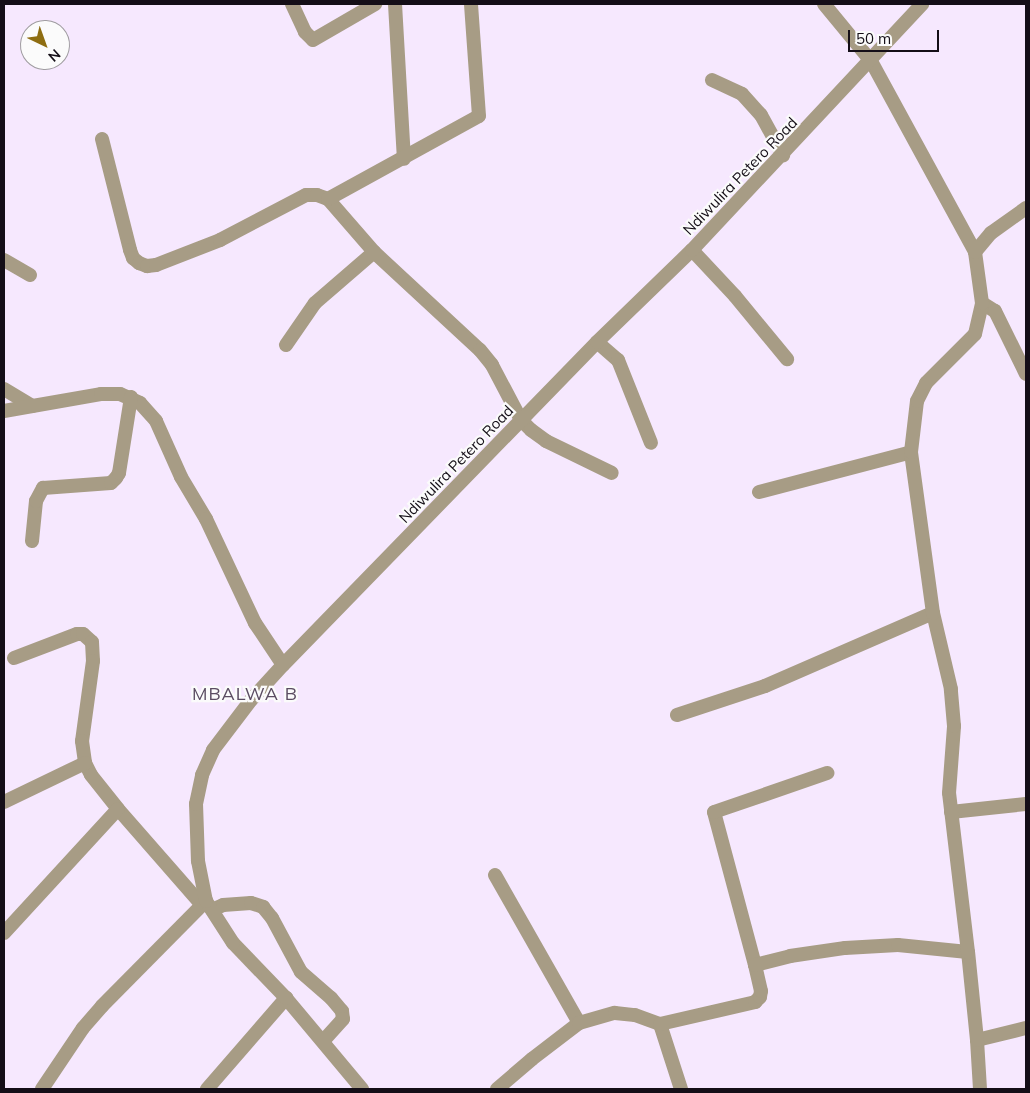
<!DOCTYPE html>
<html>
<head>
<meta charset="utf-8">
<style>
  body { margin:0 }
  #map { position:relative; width:1030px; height:1093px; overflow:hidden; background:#f6e8fe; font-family:Mulish,sans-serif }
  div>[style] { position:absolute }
  .minor>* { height:14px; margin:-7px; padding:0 7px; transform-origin:7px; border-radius:7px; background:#a79c85 }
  span { translate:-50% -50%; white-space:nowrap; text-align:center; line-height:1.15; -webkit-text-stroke:4.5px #fbfbfb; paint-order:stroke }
  .street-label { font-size:15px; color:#140e17 }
  .quarter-label { font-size:18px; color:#5b4c62; letter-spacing:1px }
  .frame { position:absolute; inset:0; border:5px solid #140e17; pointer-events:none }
  .north { position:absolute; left:20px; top:20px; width:50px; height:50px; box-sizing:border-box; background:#fbfbfb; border:1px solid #9f9ca0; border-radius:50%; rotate:138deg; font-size:14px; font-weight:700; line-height:20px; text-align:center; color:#140e17 }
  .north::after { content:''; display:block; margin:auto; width:18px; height:22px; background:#8e6d11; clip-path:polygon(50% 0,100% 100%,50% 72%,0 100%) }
  .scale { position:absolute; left:848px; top:30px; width:91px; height:22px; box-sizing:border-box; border:2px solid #140e17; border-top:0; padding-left:6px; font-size:15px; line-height:18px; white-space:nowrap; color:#140e17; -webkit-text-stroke:4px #fbfbfb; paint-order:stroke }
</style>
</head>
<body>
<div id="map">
  <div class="minor">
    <div style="left:292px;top:4px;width:31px;rotate:65deg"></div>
    <div style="left:305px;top:32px;width:11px;rotate:45deg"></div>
    <div style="left:313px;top:40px;width:72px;rotate:-30.1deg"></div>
    <div style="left:395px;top:4px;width:155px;rotate:86.7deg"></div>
    <div style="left:824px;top:4px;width:74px;rotate:50.5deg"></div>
    <div style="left:871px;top:61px;width:217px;rotate:61.4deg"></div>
    <div style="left:712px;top:80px;width:33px;rotate:25deg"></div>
    <div style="left:742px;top:94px;width:28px;rotate:48deg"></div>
    <div style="left:761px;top:115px;width:46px;rotate:61.2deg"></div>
    <div style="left:102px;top:139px;width:114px;rotate:75.8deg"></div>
    <div style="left:130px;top:250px;width:9px;rotate:69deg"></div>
    <div style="left:133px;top:258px;width:8px;rotate:40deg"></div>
    <div style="left:139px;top:263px;width:9px;rotate:21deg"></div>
    <div style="left:147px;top:266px;width:9px;rotate:-6deg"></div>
    <div style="left:156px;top:265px;width:69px;rotate:-21.3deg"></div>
    <div style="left:220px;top:240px;width:97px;rotate:-27.6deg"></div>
    <div style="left:306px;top:195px;width:11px"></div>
    <div style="left:317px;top:195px;width:12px;rotate:20deg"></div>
    <div style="left:328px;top:199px;width:70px;rotate:49deg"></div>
    <div style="left:374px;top:252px;width:144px;rotate:42.8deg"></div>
    <div style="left:480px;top:350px;width:19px;rotate:51deg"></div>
    <div style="left:492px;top:365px;width:62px;rotate:62.2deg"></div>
    <div style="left:521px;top:420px;width:14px;rotate:45deg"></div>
    <div style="left:531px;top:430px;width:19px;rotate:36deg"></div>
    <div style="left:546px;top:441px;width:73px;rotate:25.9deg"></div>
    <div style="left:328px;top:199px;width:172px;rotate:-28.8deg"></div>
    <div style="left:479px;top:116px;width:112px;rotate:-94.1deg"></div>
    <div style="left:692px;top:250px;width:63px;rotate:46.9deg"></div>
    <div style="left:735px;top:296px;width:82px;rotate:50.5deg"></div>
    <div style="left:4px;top:260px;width:30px;rotate:30deg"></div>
    <div style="left:982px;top:303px;width:15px;rotate:32deg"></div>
    <div style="left:995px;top:311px;width:70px;rotate:63.8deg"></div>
    <div style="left:597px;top:342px;width:28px;rotate:41deg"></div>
    <div style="left:618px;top:360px;width:89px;rotate:68.3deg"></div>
    <div style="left:286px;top:345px;width:51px;rotate:-55.4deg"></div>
    <div style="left:315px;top:303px;width:78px;rotate:-40.8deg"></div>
    <div style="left:4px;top:389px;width:33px;rotate:31deg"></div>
    <div style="left:4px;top:411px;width:98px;rotate:-9.9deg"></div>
    <div style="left:101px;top:394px;width:19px"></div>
    <div style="left:120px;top:394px;width:22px;rotate:24deg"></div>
    <div style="left:140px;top:403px;width:24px;rotate:48deg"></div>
    <div style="left:156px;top:421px;width:61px;rotate:65.9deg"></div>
    <div style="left:181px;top:477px;width:49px;rotate:59.2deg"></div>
    <div style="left:206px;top:519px;width:115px;rotate:64.8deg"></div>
    <div style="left:255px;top:623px;width:50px;rotate:56.3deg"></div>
    <div style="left:759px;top:492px;width:157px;rotate:-14.7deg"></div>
    <div style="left:32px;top:541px;width:40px;rotate:-84.3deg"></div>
    <div style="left:36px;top:501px;width:15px;rotate:-62deg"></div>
    <div style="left:43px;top:488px;width:68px;rotate:-4.2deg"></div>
    <div style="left:111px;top:483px;width:7px;rotate:-45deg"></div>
    <div style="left:116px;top:478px;width:6px;rotate:-59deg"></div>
    <div style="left:119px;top:473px;width:77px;rotate:-81deg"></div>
    <div style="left:14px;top:658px;width:67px;rotate:-20.9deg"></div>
    <div style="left:77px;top:634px;width:6px"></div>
    <div style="left:83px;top:634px;width:12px;rotate:42deg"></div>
    <div style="left:92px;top:642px;width:19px;rotate:87deg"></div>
    <div style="left:93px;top:661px;width:81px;rotate:97.8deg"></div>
    <div style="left:82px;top:741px;width:22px;rotate:82deg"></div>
    <div style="left:85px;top:763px;width:13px;rotate:63deg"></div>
    <div style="left:91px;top:775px;width:43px;rotate:51.5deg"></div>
    <div style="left:118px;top:809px;width:128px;rotate:48.8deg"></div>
    <div style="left:677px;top:715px;width:93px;rotate:-18.2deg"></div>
    <div style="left:765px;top:686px;width:183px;rotate:-23.5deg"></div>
    <div style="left:4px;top:802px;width:90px;rotate:-25.7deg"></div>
    <div style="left:951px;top:812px;width:75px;rotate:-6.1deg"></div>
    <div style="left:495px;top:875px;width:170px;rotate:60.4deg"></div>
    <div style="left:212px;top:910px;width:12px;rotate:-24deg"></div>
    <div style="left:223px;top:905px;width:28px;rotate:-4deg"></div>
    <div style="left:251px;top:903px;width:13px;rotate:18deg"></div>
    <div style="left:263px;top:907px;width:14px;rotate:51deg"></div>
    <div style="left:272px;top:918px;width:61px;rotate:61.8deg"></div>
    <div style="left:301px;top:972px;width:40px;rotate:41deg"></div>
    <div style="left:331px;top:998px;width:17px;rotate:50deg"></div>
    <div style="left:342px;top:1011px;width:8px;rotate:83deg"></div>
    <div style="left:343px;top:1019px;width:30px;rotate:132deg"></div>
    <div style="left:4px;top:933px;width:168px;rotate:-47.4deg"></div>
    <div style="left:755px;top:965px;width:158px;rotate:-105deg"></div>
    <div style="left:714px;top:812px;width:120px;rotate:-19deg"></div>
    <div style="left:977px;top:1040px;width:50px;rotate:-13.8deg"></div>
    <div style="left:42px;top:1089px;width:73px;rotate:-56.1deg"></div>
    <div style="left:83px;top:1028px;width:29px;rotate:-49deg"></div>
    <div style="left:102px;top:1006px;width:148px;rotate:-45.3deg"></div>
    <div style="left:207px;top:1089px;width:121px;rotate:-49deg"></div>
    <div style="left:362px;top:1089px;width:119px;rotate:-129.9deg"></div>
    <div style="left:286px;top:998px;width:76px;rotate:-133.9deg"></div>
    <div style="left:233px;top:943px;width:50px;rotate:-122.7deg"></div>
    <div style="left:206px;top:901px;width:41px;rotate:-101.3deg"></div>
    <div style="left:198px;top:861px;width:57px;rotate:-92deg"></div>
    <div style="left:196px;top:804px;width:30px;rotate:-78deg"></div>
    <div style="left:202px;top:775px;width:27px;rotate:-66deg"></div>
    <div style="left:213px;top:750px;width:63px;rotate:-52.8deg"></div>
    <div style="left:251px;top:700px;width:47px;rotate:-47.6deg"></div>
    <div style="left:283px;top:665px;width:450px;rotate:-45.8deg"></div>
    <div style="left:597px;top:342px;width:132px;rotate:-44.1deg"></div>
    <div style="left:692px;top:250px;width:337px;rotate:-46.9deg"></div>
    <div style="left:497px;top:1089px;width:46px;rotate:-40.6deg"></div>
    <div style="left:532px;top:1059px;width:59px;rotate:-37.5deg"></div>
    <div style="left:579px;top:1023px;width:37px;rotate:-16deg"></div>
    <div style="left:615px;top:1013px;width:20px;rotate:6deg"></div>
    <div style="left:635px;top:1015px;width:27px;rotate:20deg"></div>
    <div style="left:681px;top:1089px;width:68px;rotate:-107.9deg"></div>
    <div style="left:660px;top:1024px;width:98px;rotate:-13deg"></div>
    <div style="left:755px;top:1002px;width:7px;rotate:-45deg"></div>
    <div style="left:760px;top:997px;width:6px;rotate:-81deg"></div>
    <div style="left:761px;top:991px;width:27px;rotate:-103deg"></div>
    <div style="left:755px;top:965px;width:36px;rotate:-14deg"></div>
    <div style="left:790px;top:956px;width:56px;rotate:-8.3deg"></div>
    <div style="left:845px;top:948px;width:53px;rotate:-3.2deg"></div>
    <div style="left:898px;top:945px;width:70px;rotate:5.7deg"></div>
    <div style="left:980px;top:1089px;width:49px;rotate:-93.5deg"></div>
    <div style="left:977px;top:1040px;width:88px;rotate:-95.8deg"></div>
    <div style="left:968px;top:952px;width:160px;rotate:-96.8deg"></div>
    <div style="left:949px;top:793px;width:67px;rotate:-85.7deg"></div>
    <div style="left:954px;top:726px;width:37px;rotate:-95deg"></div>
    <div style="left:951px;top:689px;width:78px;rotate:-103.3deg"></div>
    <div style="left:933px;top:613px;width:162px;rotate:-97.8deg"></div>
    <div style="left:911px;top:452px;width:51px;rotate:-83.3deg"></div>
    <div style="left:917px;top:401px;width:20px;rotate:-63deg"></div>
    <div style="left:926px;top:383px;width:69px;rotate:-45deg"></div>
    <div style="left:975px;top:334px;width:32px;rotate:-77deg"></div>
    <div style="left:982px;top:303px;width:51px;rotate:-97.8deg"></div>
    <div style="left:975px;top:252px;width:25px;rotate:-50deg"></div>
    <div style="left:991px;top:233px;width:43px;rotate:-35.5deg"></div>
  </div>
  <div class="street-label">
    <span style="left:740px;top:176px;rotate:-46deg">Ndiwulira Petero Road</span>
    <span style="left:456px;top:464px;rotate:-46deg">Ndiwulira Petero Road</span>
  </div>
  <div class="quarter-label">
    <span style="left:245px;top:694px">MBALWA B</span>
  </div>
  <div class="frame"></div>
  <div class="north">N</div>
  <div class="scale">50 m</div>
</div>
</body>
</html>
